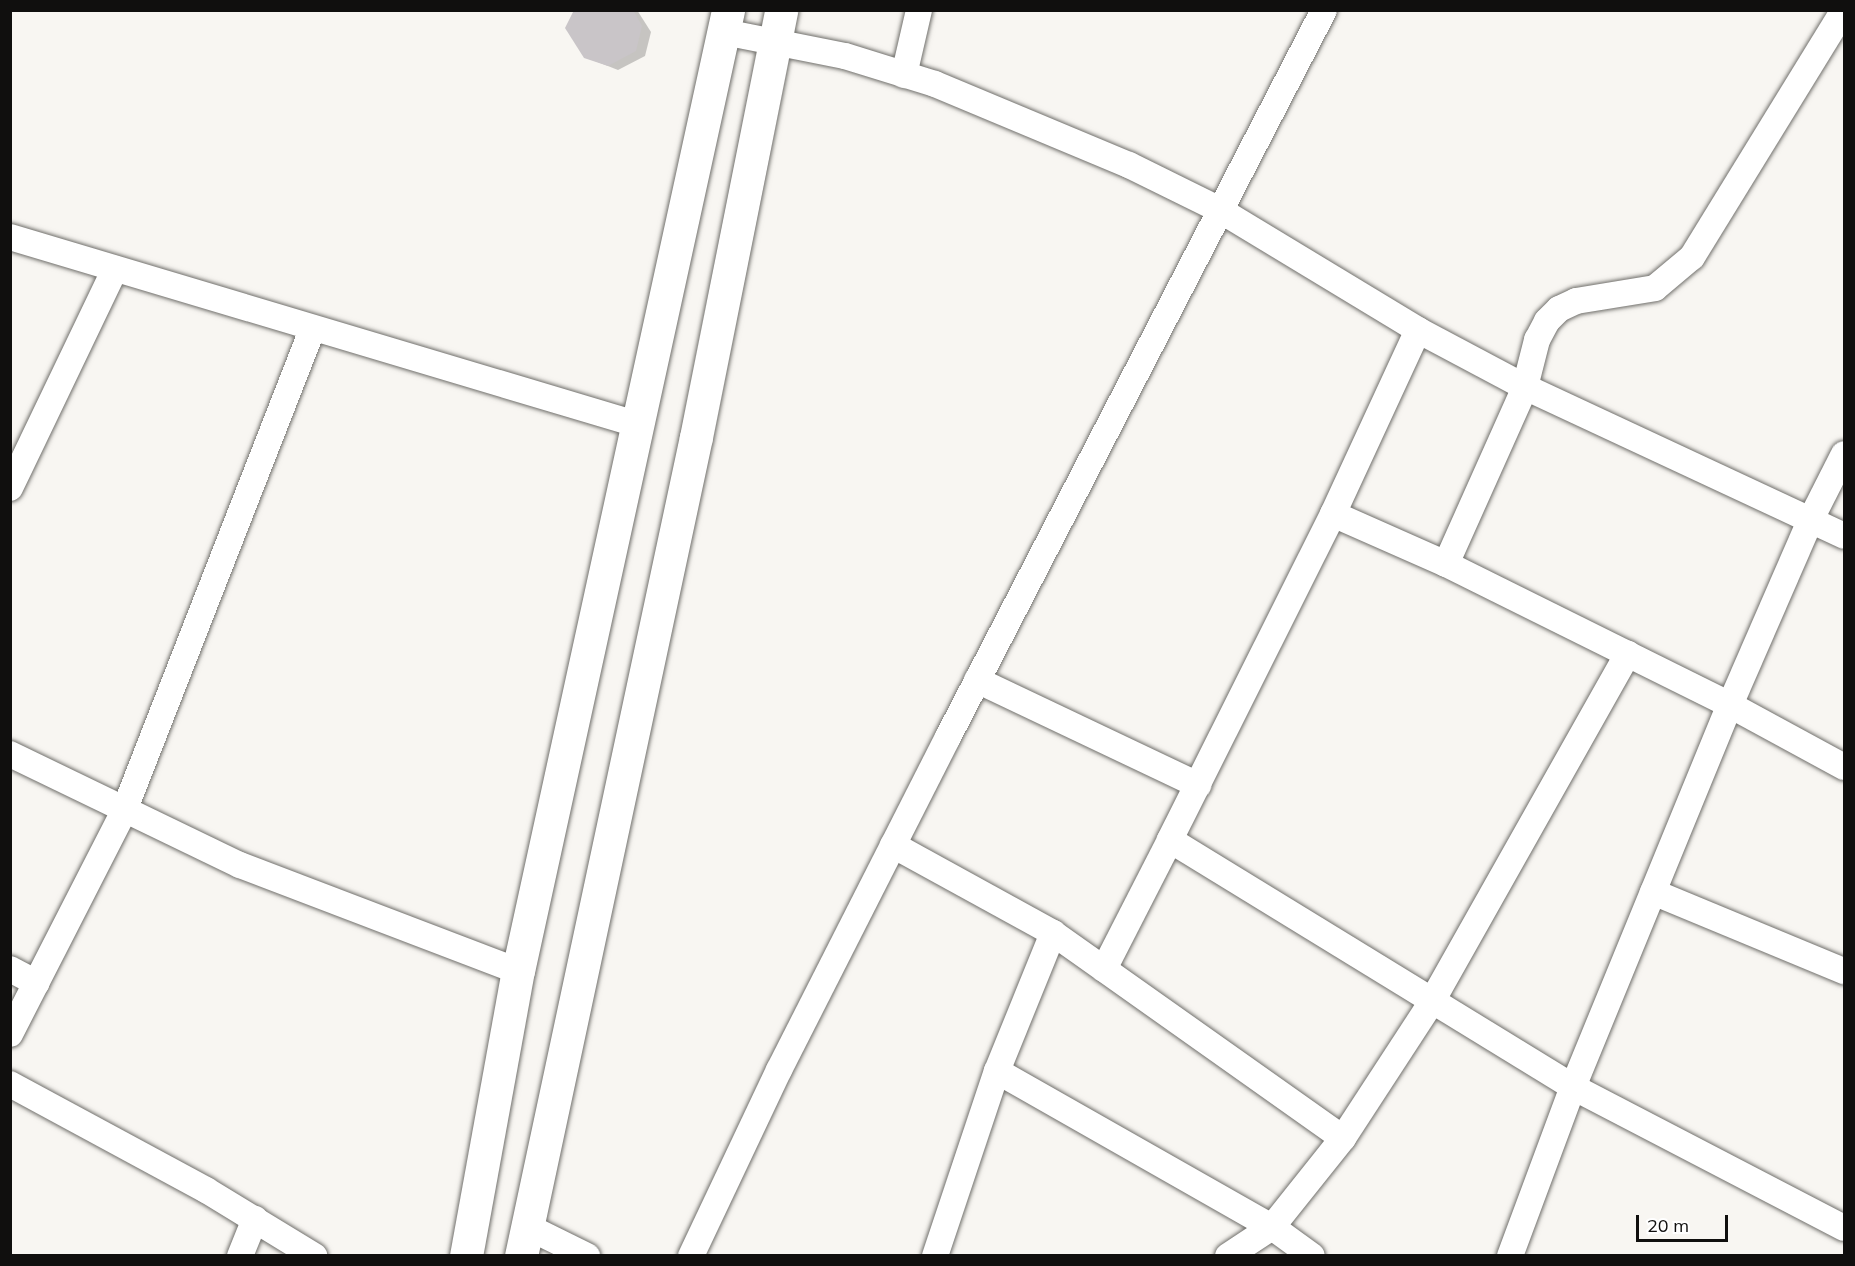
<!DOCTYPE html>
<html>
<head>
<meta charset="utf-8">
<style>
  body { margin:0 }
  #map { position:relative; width:1855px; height:1266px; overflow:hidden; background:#f8f6f2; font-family:Mulish,sans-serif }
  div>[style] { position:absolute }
  .shadow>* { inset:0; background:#0003 }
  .building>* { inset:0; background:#c9c5c8 }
  .roads { filter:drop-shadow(0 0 2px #706f6b) drop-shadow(0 0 2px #706f6b) }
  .street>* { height:26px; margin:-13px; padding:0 13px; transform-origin:13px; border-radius:13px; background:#fff }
  .secondary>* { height:33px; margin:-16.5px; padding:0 16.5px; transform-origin:16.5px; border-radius:16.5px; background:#fff }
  span { translate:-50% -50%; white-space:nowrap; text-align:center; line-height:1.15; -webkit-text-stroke:4.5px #fff; paint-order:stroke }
  .frame { position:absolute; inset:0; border:12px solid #100f0e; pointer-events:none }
  .scale { position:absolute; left:1636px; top:1215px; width:92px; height:27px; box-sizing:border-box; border:3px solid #100f0e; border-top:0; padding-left:8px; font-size:18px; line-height:21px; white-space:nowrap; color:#100f0e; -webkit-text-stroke:4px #fff; paint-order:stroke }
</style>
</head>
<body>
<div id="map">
  <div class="shadow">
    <div style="clip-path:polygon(576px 10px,637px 10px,651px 32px,645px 56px,618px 70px,585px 57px)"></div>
  </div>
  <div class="building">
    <div style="clip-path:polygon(574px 10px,633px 10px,642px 26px,636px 51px,608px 66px,584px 58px,565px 28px)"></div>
  </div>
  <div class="roads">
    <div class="street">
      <div style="left:724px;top:32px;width:123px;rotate:11.2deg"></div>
      <div style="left:845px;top:56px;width:94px;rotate:17.3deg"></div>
      <div style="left:935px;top:84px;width:210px;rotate:22.7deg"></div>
      <div style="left:1129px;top:165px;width:102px;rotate:26.3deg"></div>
      <div style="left:1220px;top:210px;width:232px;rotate:31.2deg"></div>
      <div style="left:1418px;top:330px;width:121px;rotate:28deg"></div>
      <div style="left:1525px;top:387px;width:352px;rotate:25deg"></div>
      <div style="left:904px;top:75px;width:67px;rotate:-77deg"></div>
      <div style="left:10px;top:237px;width:653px;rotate:16.63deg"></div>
      <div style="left:1418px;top:330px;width:203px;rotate:114.8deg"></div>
      <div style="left:1333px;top:514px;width:124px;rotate:23.9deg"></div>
      <div style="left:1446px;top:564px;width:317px;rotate:26.4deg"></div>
      <div style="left:1730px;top:705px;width:130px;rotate:28.5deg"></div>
      <div style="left:10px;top:488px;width:243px;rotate:-64.4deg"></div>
      <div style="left:1333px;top:514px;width:364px;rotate:116.6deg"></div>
      <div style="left:1170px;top:840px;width:473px;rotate:31.5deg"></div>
      <div style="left:1573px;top:1087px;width:305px;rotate:27.5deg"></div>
      <div style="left:1446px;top:564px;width:194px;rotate:-65.9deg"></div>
      <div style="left:1525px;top:387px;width:49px;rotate:-75.7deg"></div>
      <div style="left:1537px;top:340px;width:21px;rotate:-62deg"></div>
      <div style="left:1547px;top:321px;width:17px;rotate:-45deg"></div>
      <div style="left:1559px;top:309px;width:19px;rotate:-25deg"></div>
      <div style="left:1576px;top:301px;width:80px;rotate:-9.3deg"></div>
      <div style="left:1655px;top:288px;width:48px;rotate:-40deg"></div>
      <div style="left:1692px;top:257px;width:290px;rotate:-58.4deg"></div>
      <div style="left:977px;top:680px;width:245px;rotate:25.4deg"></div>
      <div style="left:10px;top:754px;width:255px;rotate:25.8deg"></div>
      <div style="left:240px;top:865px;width:298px;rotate:20.9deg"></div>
      <div style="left:893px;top:845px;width:183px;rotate:28.8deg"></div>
      <div style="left:1053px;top:933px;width:355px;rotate:35.3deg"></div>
      <div style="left:1653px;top:892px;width:207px;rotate:22.5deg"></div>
      <div style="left:10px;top:969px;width:30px;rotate:28deg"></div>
      <div style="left:1104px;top:969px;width:145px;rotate:-62.9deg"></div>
      <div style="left:10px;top:1034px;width:250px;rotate:-62.9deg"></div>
      <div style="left:124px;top:811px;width:516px;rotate:-68.65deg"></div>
      <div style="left:997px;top:1071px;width:316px;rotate:29.6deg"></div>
      <div style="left:1272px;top:1227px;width:49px;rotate:35.9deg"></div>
      <div style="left:10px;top:1084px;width:223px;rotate:28.4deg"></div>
      <div style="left:206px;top:1190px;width:127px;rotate:31.4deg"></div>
      <div style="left:528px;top:1227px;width:66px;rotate:26.2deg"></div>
      <div style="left:240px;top:1256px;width:40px;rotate:-68deg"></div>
      <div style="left:691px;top:1256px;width:206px;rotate:-64.7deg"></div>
      <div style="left:779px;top:1070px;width:373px;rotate:-63.1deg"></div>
      <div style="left:948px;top:737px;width:818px;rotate:-62.65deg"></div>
      <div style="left:935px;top:1256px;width:195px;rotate:-71.5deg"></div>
      <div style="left:997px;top:1071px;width:149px;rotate:-67.9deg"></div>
      <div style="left:1228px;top:1256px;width:53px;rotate:-33.4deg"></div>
      <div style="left:1272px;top:1227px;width:114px;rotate:-51.4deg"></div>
      <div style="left:1343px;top:1138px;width:161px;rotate:-56.9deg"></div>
      <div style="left:1431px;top:1003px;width:401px;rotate:-60.6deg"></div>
      <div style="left:1510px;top:1256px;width:180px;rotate:-69.6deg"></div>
      <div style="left:1573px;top:1087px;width:413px;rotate:-67.7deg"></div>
      <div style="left:1730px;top:705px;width:198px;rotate:-66.5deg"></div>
      <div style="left:1809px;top:523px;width:77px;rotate:-63.1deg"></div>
    </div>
    <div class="secondary">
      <div style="left:466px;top:1256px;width:290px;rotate:-79.7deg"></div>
      <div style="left:518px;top:971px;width:984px;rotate:-77.67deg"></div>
      <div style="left:521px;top:1256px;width:837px;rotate:-77.94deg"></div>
      <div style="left:696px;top:437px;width:435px;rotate:-78.7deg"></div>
    </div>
  </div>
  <div class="frame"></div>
  <div class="scale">20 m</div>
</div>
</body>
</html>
